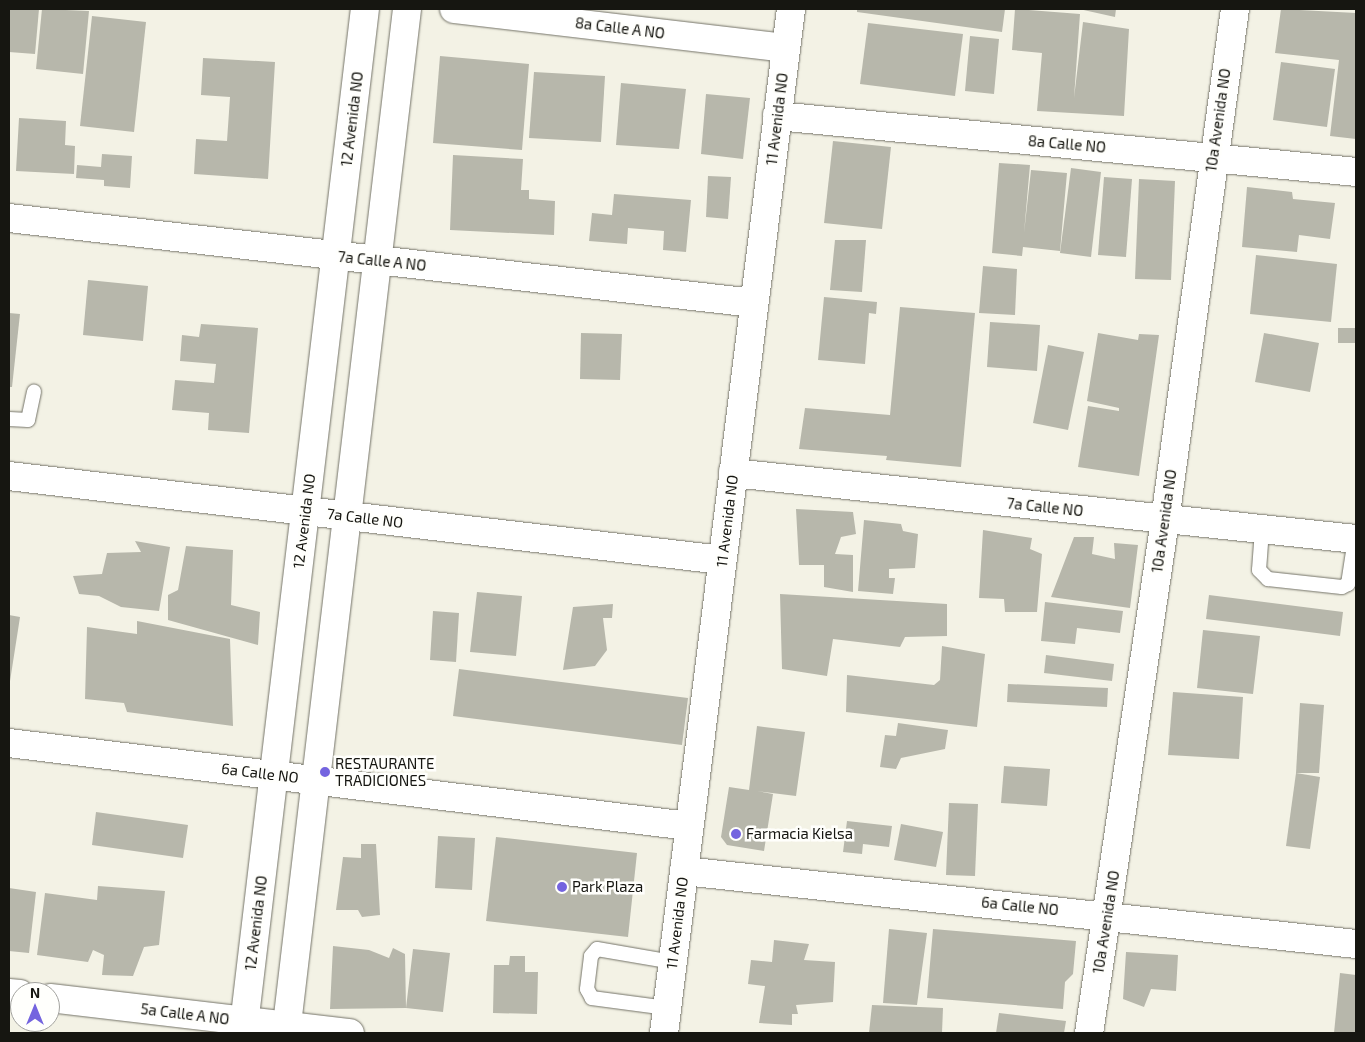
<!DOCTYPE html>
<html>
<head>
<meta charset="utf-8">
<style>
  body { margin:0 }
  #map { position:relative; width:1365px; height:1042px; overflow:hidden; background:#f3f2e5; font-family:"Exo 2",sans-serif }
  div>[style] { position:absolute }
  .building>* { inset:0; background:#b7b7ab }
  .roads { filter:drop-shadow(0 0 1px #747368) drop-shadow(0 0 1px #747368) }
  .lane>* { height:14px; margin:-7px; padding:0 7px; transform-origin:7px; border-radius:7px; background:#fff }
  .street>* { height:28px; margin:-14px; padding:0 14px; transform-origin:14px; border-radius:14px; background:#fff }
  .secondary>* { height:28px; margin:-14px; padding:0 14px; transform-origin:14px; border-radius:14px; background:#fff }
  .dots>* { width:14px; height:14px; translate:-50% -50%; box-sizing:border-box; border:2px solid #fffffc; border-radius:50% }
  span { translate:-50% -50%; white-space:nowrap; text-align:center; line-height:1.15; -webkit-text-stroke:5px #fffffc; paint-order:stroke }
  .street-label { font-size:15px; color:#161611 }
  .poi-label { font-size:15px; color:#161611 }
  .left { translate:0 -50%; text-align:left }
  .frame { position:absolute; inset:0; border:10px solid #161611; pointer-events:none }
  .north { position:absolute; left:10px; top:982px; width:50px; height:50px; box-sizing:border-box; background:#fffffc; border:1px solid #a2a29e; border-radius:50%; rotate:0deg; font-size:14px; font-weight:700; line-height:20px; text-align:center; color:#161611 }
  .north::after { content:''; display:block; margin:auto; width:18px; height:22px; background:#7464df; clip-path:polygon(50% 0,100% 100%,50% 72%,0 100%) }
</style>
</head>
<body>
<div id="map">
  <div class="building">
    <div style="clip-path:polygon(9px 9px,39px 9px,35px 54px,9px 52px)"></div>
    <div style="clip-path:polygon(42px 9px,89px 11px,83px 74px,36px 69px)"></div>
    <div style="clip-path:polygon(857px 9px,1005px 9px,1002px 32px,857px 12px)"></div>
    <div style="clip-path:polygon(1015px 9px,1080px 14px,1074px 98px,1083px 22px,1129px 29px,1124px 116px,1037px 111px,1042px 53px,1012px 50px)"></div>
    <div style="clip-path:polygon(1079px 9px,1116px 9px,1115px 17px)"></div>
    <div style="clip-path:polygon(1281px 9px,1356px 13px,1356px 139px,1330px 136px,1339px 60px,1275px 53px)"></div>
    <div style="clip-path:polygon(92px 16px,146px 22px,134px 132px,80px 126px)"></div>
    <div style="clip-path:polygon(868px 23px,963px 34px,955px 96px,860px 84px)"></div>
    <div style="clip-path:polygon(970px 36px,999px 39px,994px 94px,965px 91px)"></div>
    <div style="clip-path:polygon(440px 56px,529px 64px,522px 150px,433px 143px)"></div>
    <div style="clip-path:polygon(203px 58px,275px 62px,268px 179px,194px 174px,196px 139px,227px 141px,230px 97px,201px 95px)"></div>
    <div style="clip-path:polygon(1281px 62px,1335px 69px,1327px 127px,1273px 120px)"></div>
    <div style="clip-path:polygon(534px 72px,605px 76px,601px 142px,529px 138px)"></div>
    <div style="clip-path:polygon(621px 83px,686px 89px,679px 149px,616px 145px)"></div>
    <div style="clip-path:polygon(706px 94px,750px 98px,743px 159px,701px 154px)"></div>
    <div style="clip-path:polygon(19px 118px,66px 121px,65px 145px,75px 146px,74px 174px,16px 171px)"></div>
    <div style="clip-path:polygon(833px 141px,891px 147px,882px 229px,824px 223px)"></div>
    <div style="clip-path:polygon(102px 154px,132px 156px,130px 188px,104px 186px,104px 180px,76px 178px,77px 165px,101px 167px)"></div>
    <div style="clip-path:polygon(453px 155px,523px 159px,521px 190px,529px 190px,529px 199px,555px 201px,554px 235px,450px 230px)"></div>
    <div style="clip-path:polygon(999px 163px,1030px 165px,1024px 233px,1031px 170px,1067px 173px,1060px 251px,1023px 247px,1022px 256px,992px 253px)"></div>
    <div style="clip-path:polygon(1071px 168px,1101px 172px,1091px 257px,1060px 253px)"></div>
    <div style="clip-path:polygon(708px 176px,731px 177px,728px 219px,706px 217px)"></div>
    <div style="clip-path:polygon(1104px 177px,1132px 179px,1126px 257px,1098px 255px)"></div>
    <div style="clip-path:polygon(1139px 179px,1175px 181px,1171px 280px,1135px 279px)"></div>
    <div style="clip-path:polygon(1247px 187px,1292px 192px,1293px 199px,1335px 203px,1330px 239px,1299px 235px,1297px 252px,1242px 247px)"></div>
    <div style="clip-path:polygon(614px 194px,691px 200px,686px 252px,663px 250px,664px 231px,628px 228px,627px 244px,589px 241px,592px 213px,612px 215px)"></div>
    <div style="clip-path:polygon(835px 240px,866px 240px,862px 292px,830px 290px)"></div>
    <div style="clip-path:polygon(1256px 255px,1337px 264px,1331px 322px,1250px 314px)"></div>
    <div style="clip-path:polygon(983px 266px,1017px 269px,1015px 315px,979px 313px)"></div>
    <div style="clip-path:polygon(88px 280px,148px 286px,143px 341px,83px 335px)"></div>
    <div style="clip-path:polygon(824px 297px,877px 302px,876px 314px,869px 313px,865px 364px,818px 360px)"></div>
    <div style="clip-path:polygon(900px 307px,975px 313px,961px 467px,886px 460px,887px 456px,799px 449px,805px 408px,890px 415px)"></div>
    <div style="clip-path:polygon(9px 313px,20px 314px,12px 387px,9px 387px)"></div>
    <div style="clip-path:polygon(990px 322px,1040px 325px,1037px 371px,987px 367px)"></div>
    <div style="clip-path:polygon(201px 324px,258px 328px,249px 433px,208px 430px,209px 413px,172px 410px,175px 380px,214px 383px,216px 364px,180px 361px,182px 335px,199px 337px)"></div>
    <div style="clip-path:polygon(1338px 328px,1356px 328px,1356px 343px,1338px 343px)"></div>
    <div style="clip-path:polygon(581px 333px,622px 334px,620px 380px,580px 379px)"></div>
    <div style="clip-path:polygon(1098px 333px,1138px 340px,1139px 334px,1159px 335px,1139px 476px,1078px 467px,1088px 406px,1119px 411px,1119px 408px,1087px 401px)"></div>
    <div style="clip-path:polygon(1264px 333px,1319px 343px,1310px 392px,1255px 382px)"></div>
    <div style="clip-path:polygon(1048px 345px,1084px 352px,1068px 430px,1033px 423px)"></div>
    <div style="clip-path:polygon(796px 509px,853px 512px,856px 534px,841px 537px,835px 554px,853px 555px,853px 592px,824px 587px,824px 565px,799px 565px)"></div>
    <div style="clip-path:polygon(864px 520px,901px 524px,903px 531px,918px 534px,915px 568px,889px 569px,889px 578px,895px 578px,893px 594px,858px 591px)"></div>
    <div style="clip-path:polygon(983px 530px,1032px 538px,1030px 549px,1042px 554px,1037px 612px,1005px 612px,1004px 599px,979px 598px)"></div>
    <div style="clip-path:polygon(1074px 537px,1094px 537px,1092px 554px,1115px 559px,1114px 543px,1138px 545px,1130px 608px,1051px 597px)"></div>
    <div style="clip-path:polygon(135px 541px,170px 547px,159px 611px,121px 607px,99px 596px,79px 594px,73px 576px,102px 574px,107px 553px,141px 552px)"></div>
    <div style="clip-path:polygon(186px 546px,233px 550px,231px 605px,260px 612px,258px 645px,168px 620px,168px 595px,178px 590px)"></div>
    <div style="clip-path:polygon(477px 592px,522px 596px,516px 656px,470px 652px)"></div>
    <div style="clip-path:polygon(780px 594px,947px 604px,947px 636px,905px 637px,900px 647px,833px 639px,827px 676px,782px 669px)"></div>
    <div style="clip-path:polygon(1209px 595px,1343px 612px,1340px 636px,1206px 619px)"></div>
    <div style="clip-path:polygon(1045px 602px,1123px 611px,1120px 633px,1077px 628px,1075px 644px,1041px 641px)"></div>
    <div style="clip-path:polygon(613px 604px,612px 618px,603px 618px,607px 650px,595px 666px,563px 670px,573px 607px)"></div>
    <div style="clip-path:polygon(433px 611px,459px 613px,456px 662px,430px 660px)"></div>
    <div style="clip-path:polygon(9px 615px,20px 617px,10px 681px,9px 681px)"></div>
    <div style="clip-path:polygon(137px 621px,230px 639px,233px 726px,127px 712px,124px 703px,85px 699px,87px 627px,137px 634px)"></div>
    <div style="clip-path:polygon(1203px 630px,1260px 636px,1253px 694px,1197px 688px)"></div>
    <div style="clip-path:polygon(942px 646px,985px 654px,977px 727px,846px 712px,847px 675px,934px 685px,940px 680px)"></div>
    <div style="clip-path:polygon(1046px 655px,1114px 664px,1112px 681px,1044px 673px)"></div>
    <div style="clip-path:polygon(459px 669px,688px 698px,682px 745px,453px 716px)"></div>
    <div style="clip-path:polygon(1008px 684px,1108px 688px,1107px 707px,1007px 702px)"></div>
    <div style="clip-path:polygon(1173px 692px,1243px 697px,1239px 759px,1168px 755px)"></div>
    <div style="clip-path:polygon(1300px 703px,1324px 705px,1319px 773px,1296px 773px)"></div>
    <div style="clip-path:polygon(898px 723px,948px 730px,945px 749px,901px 758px,896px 769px,880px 767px,885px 735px,896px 736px)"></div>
    <div style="clip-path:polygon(757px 726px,805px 732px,796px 796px,757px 791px,773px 794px,764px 851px,727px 845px,721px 837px,729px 787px,749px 790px)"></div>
    <div style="clip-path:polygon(1004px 766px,1050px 769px,1047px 806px,1001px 803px)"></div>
    <div style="clip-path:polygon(1296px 773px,1320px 777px,1310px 849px,1286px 846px)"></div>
    <div style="clip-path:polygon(949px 803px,978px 804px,975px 876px,946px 875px)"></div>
    <div style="clip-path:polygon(96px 812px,188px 825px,183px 858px,92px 845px)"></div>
    <div style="clip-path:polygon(847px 821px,892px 826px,889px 847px,863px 844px,862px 854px,843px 852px)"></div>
    <div style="clip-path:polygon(901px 824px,943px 832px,936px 867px,894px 860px)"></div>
    <div style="clip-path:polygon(438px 836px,475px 838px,472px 890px,435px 888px)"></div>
    <div style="clip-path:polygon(496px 837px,637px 853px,628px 937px,486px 921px)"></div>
    <div style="clip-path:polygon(361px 844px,376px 844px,380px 915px,362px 917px,358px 910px,336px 910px,343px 857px,361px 858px)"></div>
    <div style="clip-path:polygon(98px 886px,165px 891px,159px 945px,144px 947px,133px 976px,102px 975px,104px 955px,93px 950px,88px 962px,37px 955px,45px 893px,97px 900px)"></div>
    <div style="clip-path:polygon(9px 888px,36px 892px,29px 953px,9px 951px)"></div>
    <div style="clip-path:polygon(889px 929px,927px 933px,917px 1005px,883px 1003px)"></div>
    <div style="clip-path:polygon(933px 929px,1076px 941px,1073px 974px,1065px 982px,1063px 1009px,927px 998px)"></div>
    <div style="clip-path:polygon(774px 940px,809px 944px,804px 960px,835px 962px,833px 1002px,796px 1005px,798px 1014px,792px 1014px,792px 1025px,759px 1023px,765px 986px,748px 984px,751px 960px,772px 962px)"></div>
    <div style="clip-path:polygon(333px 946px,369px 950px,389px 958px,393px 948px,405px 954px,406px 1008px,413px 949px,450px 953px,443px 1012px,406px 1008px,330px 1009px)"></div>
    <div style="clip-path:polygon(1126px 952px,1178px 955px,1176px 991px,1151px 989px,1144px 1007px,1123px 999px)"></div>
    <div style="clip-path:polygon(510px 956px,525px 956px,525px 972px,538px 972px,537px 1014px,493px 1013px,494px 965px,509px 965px)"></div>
    <div style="clip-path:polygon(1340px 973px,1356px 975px,1356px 1033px,1334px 1033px)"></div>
    <div style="clip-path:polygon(872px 1005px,943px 1008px,942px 1033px,869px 1033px)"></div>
    <div style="clip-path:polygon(999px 1013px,1066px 1021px,1064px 1033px,996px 1033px)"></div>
  </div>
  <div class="roads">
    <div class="lane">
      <div style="left:9px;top:419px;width:19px;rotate:3deg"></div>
      <div style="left:28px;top:420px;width:29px;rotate:-78deg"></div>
      <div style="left:1262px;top:530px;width:40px;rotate:94.3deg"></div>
      <div style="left:1259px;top:570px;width:13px;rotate:45deg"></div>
      <div style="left:1268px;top:579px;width:74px;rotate:6.2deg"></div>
      <div style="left:1342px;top:587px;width:7px;rotate:-27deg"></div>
      <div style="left:1348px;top:584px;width:46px;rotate:-81.2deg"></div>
      <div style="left:667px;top:1008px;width:76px;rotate:-172.4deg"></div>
      <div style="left:592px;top:998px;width:10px;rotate:-119deg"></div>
      <div style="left:587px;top:989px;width:33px;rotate:-83deg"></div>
      <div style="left:591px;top:956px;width:9px;rotate:-49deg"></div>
      <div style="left:597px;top:949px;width:76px;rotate:9.8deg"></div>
    </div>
    <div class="street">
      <div style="left:454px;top:9px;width:334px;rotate:6.7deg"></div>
      <div style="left:9px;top:476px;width:718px;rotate:6.72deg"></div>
      <div style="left:9px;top:743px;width:685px;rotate:6.96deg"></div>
      <div style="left:684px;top:871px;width:676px;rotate:6.2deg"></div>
      <div style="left:9px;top:993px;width:11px;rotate:5deg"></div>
      <div style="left:50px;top:998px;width:302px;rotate:6.7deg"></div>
      <div style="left:1089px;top:1033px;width:519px;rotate:-81.57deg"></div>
      <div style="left:1165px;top:520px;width:516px;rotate:-82.2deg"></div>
    </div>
    <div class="secondary">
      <div style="left:777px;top:116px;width:582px;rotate:5.52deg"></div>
      <div style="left:9px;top:218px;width:750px;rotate:6.51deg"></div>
      <div style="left:733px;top:473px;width:626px;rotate:6.05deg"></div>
      <div style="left:243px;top:1033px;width:1031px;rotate:-83.21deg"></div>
      <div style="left:286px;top:1033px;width:1031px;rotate:-83.26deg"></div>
      <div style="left:664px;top:1033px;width:1032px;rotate:-82.93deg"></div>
    </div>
  </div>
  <div class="dots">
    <div style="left:325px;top:772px;background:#7464df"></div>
    <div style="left:736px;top:834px;background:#7464df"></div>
    <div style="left:562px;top:887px;background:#7464df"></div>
  </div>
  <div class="street-label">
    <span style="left:620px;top:28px;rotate:7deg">8a Calle A NO</span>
    <span style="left:352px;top:119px;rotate:-83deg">12 Avenida NO</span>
    <span style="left:777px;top:119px;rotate:-83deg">11 Avenida NO</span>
    <span style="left:1218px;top:120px;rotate:-82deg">10a Avenida NO</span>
    <span style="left:1067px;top:144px;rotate:5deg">8a Calle NO</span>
    <span style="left:382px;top:261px;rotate:6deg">7a Calle A NO</span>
    <span style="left:1045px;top:507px;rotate:6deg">7a Calle NO</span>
    <span style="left:365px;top:518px;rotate:7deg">7a Calle NO</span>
    <span style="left:304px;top:521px;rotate:-83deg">12 Avenida NO</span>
    <span style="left:727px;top:521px;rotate:-83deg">11 Avenida NO</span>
    <span style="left:1164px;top:521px;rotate:-82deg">10a Avenida NO</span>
    <span style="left:260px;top:773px;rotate:7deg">6a Calle NO</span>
    <span style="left:1020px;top:906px;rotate:6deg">6a Calle NO</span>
    <span style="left:1106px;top:922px;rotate:-81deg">10a Avenida NO</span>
    <span style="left:256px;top:923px;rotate:-83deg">12 Avenida NO</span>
    <span style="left:677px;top:923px;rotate:-83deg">11 Avenida NO</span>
    <span style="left:185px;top:1014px;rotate:7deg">5a Calle A NO</span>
  </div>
  <div class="poi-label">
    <span class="left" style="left:335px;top:772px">RESTAURANTE<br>TRADICIONES</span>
    <span class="left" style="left:746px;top:834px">Farmacia Kielsa</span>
    <span class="left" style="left:572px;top:887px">Park Plaza</span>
  </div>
  <div class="frame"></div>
  <div class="north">N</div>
</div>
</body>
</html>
